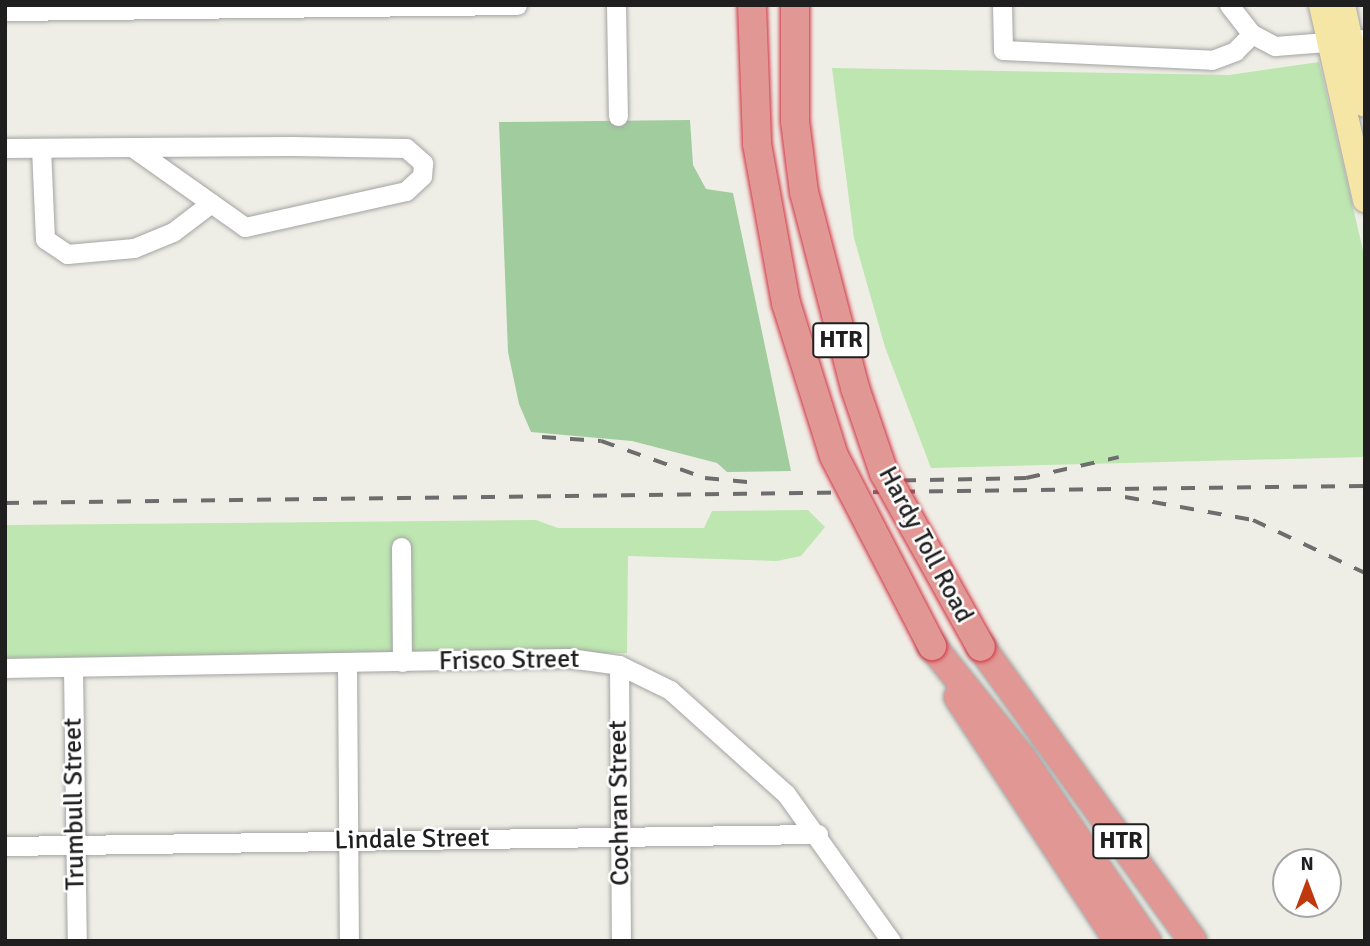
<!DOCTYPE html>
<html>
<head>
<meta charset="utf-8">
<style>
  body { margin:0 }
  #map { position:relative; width:1370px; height:946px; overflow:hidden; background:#efeee6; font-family:Signika,sans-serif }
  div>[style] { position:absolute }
  .grass>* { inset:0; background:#bde6b0 }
  .forest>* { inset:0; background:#a0cc9e }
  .roads { filter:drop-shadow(0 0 2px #a3a3a3) drop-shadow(0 0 2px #a3a3a3) }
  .minor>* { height:19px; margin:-9.5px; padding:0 9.5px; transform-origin:9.5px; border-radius:9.5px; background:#fff }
  .major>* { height:24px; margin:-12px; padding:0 12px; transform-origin:12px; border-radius:12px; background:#f5e6a5 }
  .highway>* { height:28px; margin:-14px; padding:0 14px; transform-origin:14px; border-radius:14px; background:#e19894 }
  .rail>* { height:3.5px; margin-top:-1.75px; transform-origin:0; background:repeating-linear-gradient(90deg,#6d6d6d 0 14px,transparent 0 28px) }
  .bridges { filter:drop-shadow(0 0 2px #cf3242) drop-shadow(0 0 2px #cf3242) }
  .highway-bridge>* { height:28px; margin:-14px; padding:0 14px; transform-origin:14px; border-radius:14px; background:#e19894 }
  span { translate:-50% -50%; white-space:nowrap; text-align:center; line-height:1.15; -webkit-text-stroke:5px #fff; paint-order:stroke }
  .shield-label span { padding:2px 5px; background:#fff; border:2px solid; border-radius:5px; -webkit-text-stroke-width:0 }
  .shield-label { font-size:24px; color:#1f1f1f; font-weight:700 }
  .street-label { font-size:26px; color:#1f1f1f }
  .frame { position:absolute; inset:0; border:7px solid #1f1f1f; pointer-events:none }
  .north { position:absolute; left:1272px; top:848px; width:70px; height:70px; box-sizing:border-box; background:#fff; border:2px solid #a5a5a5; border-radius:50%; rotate:0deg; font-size:19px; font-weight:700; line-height:28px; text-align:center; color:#1f1f1f }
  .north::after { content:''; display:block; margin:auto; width:24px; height:32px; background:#c0390e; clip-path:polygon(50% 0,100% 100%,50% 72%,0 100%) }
</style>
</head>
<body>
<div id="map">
  <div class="grass">
    <div style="clip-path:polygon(1319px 62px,1365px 259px,1365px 457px,931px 468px,885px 347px,854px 238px,832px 68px,1229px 75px)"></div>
    <div style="clip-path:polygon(808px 510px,825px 527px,801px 556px,777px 561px,628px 556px,627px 653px,5px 658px,5px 525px,536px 520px,558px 528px,704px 528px,712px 511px)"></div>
  </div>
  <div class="forest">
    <div style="clip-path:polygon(690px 120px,693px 165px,706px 189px,733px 193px,791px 471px,727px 472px,717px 463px,632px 441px,531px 432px,519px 404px,508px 352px,499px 122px)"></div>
  </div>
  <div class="roads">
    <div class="minor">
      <div style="left:616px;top:5px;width:111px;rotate:89deg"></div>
      <div style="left:1002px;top:5px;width:45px;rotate:88.7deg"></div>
      <div style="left:1003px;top:50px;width:209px;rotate:2.7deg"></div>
      <div style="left:1212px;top:60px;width:25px;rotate:-21deg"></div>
      <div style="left:1235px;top:51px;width:24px;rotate:-45deg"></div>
      <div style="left:1229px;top:5px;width:37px;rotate:52deg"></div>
      <div style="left:1252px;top:34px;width:26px;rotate:28deg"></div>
      <div style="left:1275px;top:46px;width:90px;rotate:-4.4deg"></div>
      <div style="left:5px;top:11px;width:512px;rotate:-0.67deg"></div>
      <div style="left:5px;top:148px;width:127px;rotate:-0.5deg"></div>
      <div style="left:132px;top:147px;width:160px;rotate:-0.4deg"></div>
      <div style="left:292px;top:146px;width:114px;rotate:1deg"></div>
      <div style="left:406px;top:148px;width:23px;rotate:41deg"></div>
      <div style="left:423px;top:163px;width:13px;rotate:94deg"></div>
      <div style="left:422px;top:176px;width:22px;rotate:137deg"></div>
      <div style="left:406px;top:191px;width:165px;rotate:167.4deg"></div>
      <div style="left:245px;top:227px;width:138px;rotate:-144.7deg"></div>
      <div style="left:41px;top:148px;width:91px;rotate:87.5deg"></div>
      <div style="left:45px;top:239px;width:27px;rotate:34deg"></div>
      <div style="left:67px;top:254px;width:67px;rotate:-5.1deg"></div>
      <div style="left:134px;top:248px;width:42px;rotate:-22.3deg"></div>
      <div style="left:173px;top:232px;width:48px;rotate:-37.3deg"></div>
      <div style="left:401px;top:547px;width:115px;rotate:89.5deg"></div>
      <div style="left:347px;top:664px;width:277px;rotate:89.6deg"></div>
      <div style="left:619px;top:665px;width:276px;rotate:89.6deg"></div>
      <div style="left:5px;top:668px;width:564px;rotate:-1.02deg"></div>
      <div style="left:569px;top:658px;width:50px;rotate:8deg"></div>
      <div style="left:619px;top:665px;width:57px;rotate:26.1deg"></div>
      <div style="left:670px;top:690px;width:156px;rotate:41.9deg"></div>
      <div style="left:786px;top:794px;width:181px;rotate:54.5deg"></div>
      <div style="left:73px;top:668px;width:273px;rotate:89.2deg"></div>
      <div style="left:5px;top:846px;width:813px;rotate:-0.85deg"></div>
    </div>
    <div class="major">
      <div style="left:1321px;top:5px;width:200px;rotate:77.3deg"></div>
      <div style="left:1343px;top:5px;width:102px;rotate:77.6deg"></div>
    </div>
    <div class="highway">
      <div style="left:932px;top:646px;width:142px;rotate:51.3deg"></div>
      <div style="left:1021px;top:757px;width:223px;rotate:55.6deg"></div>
      <div style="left:981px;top:647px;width:362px;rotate:54.2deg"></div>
      <div style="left:958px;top:697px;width:292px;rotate:56.7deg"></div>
    </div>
  </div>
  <div class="rail">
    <div style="left:542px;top:437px;width:59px;rotate:3.9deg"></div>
    <div style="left:601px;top:441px;width:110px;rotate:19.6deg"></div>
    <div style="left:705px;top:478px;width:53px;rotate:5.4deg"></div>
    <div style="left:874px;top:481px;width:152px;rotate:-1.1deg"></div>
    <div style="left:1026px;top:478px;width:95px;rotate:-12.7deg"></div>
    <div style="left:1125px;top:497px;width:130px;rotate:10.2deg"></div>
    <div style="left:1253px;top:520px;width:124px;rotate:25.3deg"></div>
    <div style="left:5px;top:503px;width:1360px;rotate:-0.72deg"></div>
  </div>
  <div class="bridges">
    <div class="highway-bridge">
      <div style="left:752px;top:5px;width:139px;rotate:87.9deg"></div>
      <div style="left:757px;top:144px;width:162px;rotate:79.7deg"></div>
      <div style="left:786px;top:303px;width:160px;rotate:72.6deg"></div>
      <div style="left:834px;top:456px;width:214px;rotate:62.7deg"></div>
      <div style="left:795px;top:5px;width:116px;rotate:90deg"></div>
      <div style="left:795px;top:121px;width:72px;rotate:82.8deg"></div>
      <div style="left:804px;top:192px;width:203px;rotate:75.4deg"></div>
      <div style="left:855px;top:388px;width:90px;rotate:71.2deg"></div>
      <div style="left:884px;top:473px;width:199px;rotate:60.9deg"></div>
    </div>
  </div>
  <div class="shield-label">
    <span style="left:841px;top:340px">HTR</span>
    <span style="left:1121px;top:841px">HTR</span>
  </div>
  <div class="street-label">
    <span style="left:925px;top:545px;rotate:62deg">Hardy Toll Road</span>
    <span style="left:509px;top:661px;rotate:-1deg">Frisco Street</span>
    <span style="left:620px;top:803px;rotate:-91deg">Cochran Street</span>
    <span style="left:75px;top:804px;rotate:-91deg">Trumbull Street</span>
    <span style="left:412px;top:840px;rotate:-1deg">Lindale Street</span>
  </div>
  <div class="frame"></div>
  <div class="north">N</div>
</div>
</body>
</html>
